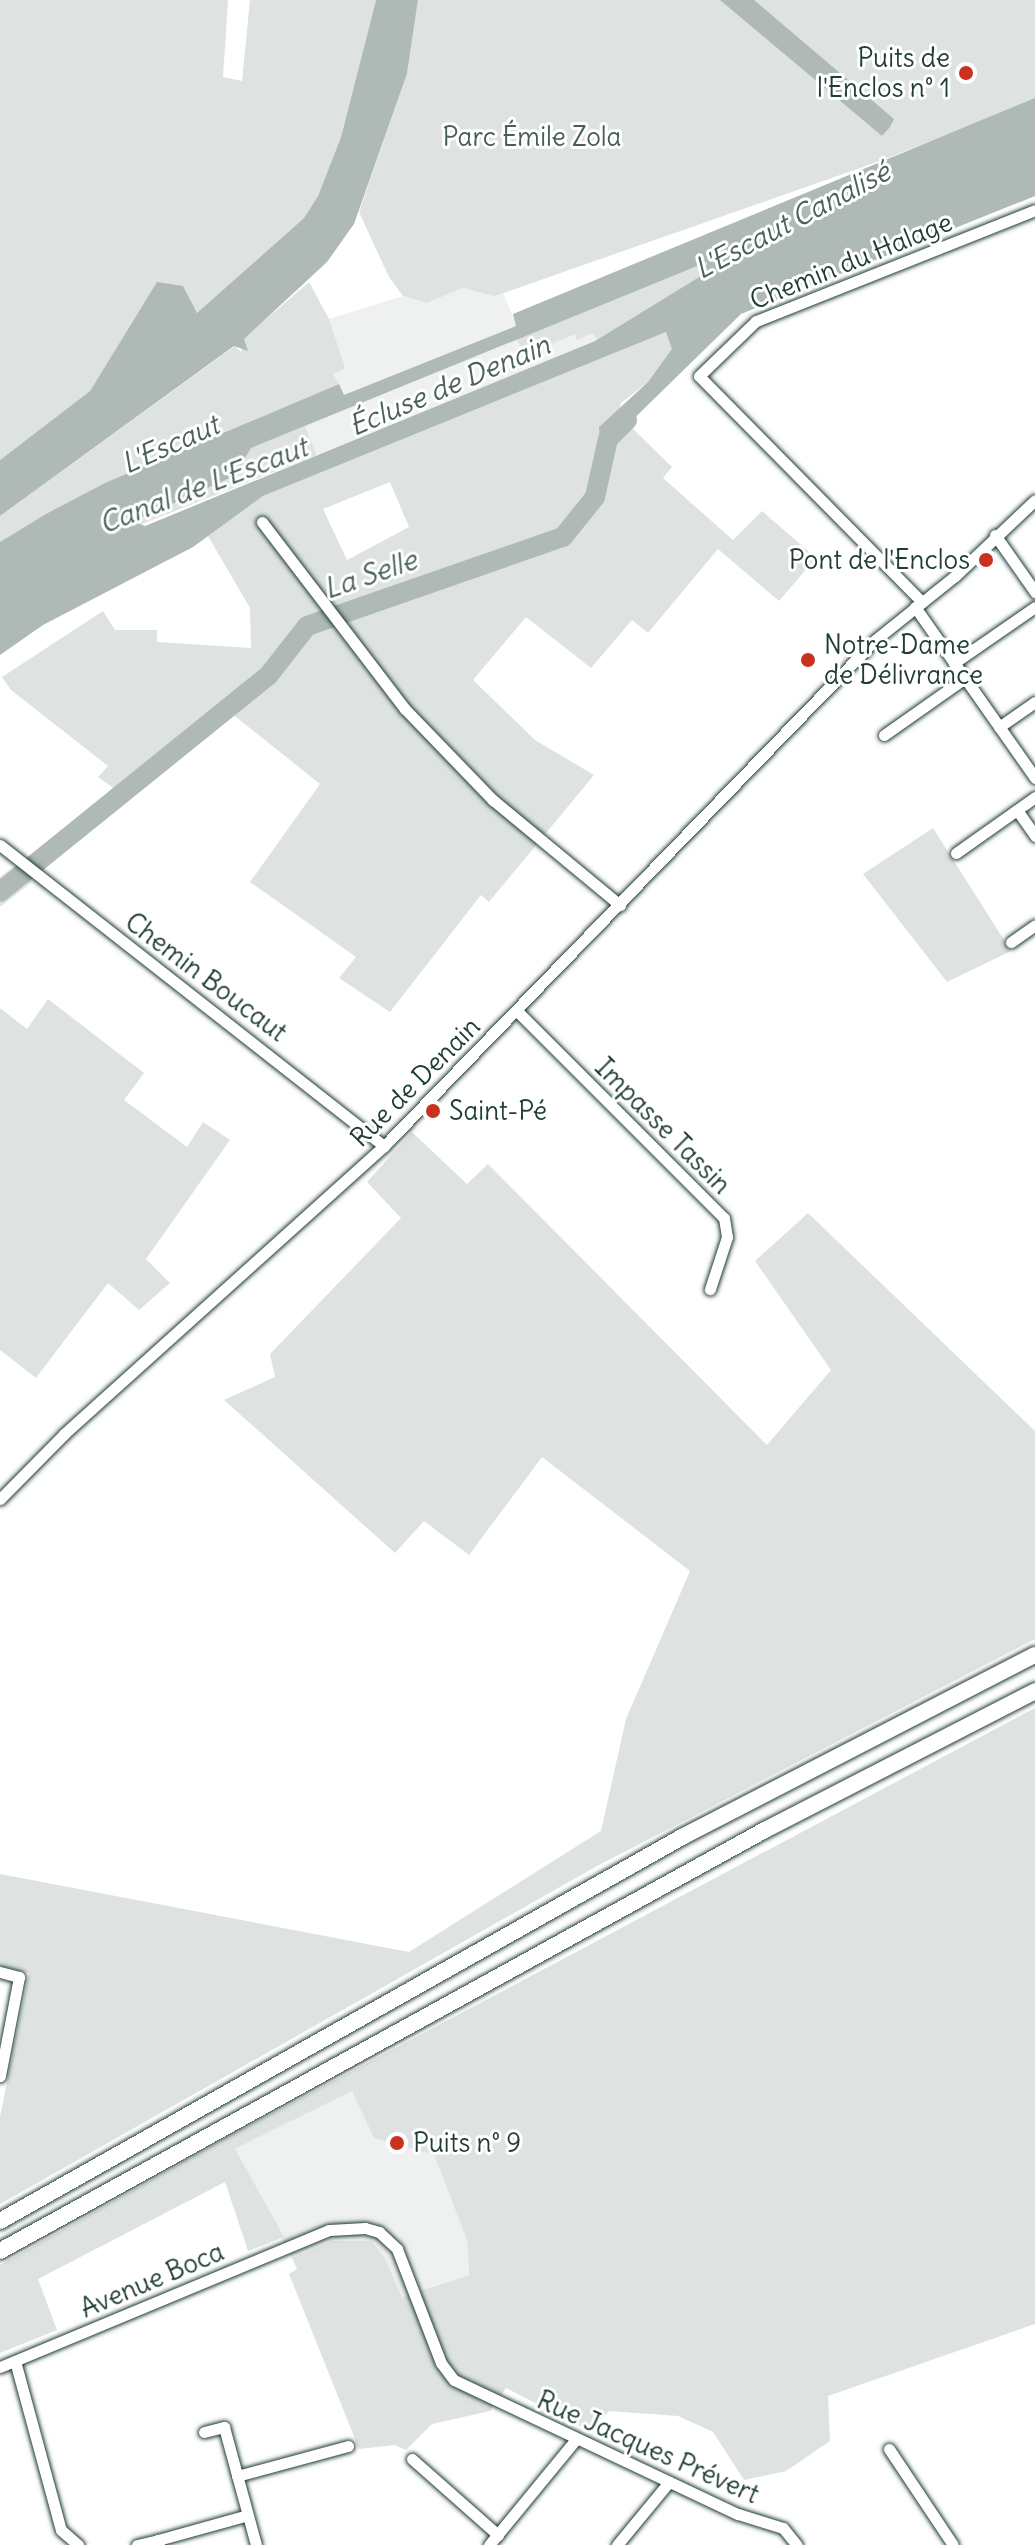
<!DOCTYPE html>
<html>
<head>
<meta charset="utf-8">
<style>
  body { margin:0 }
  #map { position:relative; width:1035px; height:2545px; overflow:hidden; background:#fff; font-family:Delius,sans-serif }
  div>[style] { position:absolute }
  .built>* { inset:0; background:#eef1f0 }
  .green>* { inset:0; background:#dee3e2 }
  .water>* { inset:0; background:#afbab7 }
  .river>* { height:20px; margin:-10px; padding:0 10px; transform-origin:10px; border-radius:10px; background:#afbab7 }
  .roads { filter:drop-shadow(0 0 2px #1f3d34) drop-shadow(0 0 2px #1f3d34) }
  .minor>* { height:11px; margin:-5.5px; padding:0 5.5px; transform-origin:5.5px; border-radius:5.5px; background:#fff }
  .highway>* { height:16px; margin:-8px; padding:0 8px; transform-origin:8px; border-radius:8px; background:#fff }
  .dots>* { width:22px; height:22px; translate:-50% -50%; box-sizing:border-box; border:4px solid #fff; border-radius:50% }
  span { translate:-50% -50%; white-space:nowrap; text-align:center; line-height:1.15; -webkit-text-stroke:6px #fff; paint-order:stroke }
  .poi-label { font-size:26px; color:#1f3d34 }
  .right { translate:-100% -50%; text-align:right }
  .left { translate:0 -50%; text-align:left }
  .park-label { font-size:26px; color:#455e57 }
  .street-label { font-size:26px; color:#1f3d34 }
  .water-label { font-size:28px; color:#4a625b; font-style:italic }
</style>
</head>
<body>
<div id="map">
  <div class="built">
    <div style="clip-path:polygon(463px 288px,503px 293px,517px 326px,344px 396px,332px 374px,329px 319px,403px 296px,427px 303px)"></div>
    <div style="clip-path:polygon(593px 333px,597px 340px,317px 455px,305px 426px,517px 339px,524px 355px,575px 334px)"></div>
    <div style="clip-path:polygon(352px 2091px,375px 2138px,434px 2155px,467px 2240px,469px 2275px,402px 2297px,385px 2258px,332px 2241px,292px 2258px,235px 2149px)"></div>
  </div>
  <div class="green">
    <div style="clip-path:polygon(0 0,228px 0,223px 77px,242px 81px,250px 0,376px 0,341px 137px,318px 196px,304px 218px,197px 313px,182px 292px,157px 283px,90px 391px,0 460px)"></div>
    <div style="clip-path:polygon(418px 0,1035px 0,1035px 100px,880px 161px,495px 296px,463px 288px,427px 303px,403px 296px,389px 277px,359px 212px,407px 74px)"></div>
    <div style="clip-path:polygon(707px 261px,704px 274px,597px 340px,593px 333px,577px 340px,575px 334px,524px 356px,517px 339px)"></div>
    <div style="clip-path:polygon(309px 282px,329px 319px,345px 368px,333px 374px,339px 384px,107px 482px,0 542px,0 516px,235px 346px,241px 352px,243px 339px)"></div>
    <div style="clip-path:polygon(evenodd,666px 332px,673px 349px,648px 382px,621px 403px,613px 439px,627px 423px,672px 467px,663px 478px,733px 540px,762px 511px,816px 558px,779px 601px,718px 549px,648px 633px,632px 620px,591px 668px,526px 617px,473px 680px,535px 740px,594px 775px,489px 902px,481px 895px,390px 1012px,339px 978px,356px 957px,250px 882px,320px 784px,231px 713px,128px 798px,98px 777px,108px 766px,11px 690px,2px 677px,103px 611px,115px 630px,157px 630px,157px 642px,251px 648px,250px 608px,208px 536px,263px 496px,666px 332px,390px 482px,409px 527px,347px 560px,323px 509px,390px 482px)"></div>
    <div style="clip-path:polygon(305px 426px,317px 455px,137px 526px,139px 516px,234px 476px,250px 448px)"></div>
    <div style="clip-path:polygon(933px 828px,1011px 951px,947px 982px,863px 874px)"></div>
    <div style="clip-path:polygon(16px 865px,32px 882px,0 907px,0 877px)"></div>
    <div style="clip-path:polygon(48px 999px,144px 1073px,124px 1100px,187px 1147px,203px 1122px,230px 1140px,146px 1259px,170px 1283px,139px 1310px,108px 1283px,36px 1378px,0 1350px,0 1008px,27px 1029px)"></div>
    <div style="clip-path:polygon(412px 1132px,467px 1184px,488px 1164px,767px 1445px,831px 1370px,755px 1261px,808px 1213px,1035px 1431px,1035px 1639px,597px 1866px,0 2204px,0 2117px,29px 1973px,0 1966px,0 1874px,409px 1952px,601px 1831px,626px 1719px,690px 1571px,542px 1457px,469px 1555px,424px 1521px,395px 1553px,224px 1400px,275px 1377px,270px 1354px,401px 1218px,367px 1182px)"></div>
    <div style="clip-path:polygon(1035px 1708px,1035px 2324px,828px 2396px,830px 2441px,786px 2471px,744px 2480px,713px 2432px,678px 2416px,609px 2411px,590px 2431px,506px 2388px,490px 2411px,432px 2424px,406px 2450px,395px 2445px,359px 2449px,289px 2274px,297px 2269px,292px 2258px,332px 2241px,371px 2241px,385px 2258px,402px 2297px,469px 2275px,467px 2240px,434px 2155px,374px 2138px,352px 2091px,235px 2149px,284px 2237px,248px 2251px,225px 2182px,38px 2279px,57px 2330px,0 2353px,0 2265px,230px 2136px)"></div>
  </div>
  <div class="water">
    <div style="clip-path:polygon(376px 0,418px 0,407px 74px,354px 224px,327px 262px,244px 339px,248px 351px,234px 346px,0 516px,0 460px,90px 391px,157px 282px,183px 286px,197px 313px,304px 218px,318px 196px,341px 137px)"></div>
    <div style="clip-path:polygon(720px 0,754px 0,894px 119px,890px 127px,882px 136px)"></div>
    <div style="clip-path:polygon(evenodd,1035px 98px,1035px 196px,741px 314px,613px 439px,600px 441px,599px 427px,648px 382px,672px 349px,666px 332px,263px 496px,193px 547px,43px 625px,0 655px,0 542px,46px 514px,107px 482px,339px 384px,344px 395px,516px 326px,513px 314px,1035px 98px,707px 262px,704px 274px,595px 341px,145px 526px,134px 521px,234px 476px,251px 448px,707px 262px)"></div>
  </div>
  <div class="river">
    <div style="left:0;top:892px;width:344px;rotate:-38.9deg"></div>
    <div style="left:268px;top:676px;width:63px;rotate:-52deg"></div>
    <div style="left:307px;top:626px;width:271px;rotate:-19.2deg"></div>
    <div style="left:563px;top:537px;width:51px;rotate:-51.3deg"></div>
    <div style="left:595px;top:497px;width:59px;rotate:-77.4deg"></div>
    <div style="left:608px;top:439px;width:27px;rotate:-45deg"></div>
  </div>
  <div class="roads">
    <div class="minor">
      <div style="left:262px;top:522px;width:235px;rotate:52.6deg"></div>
      <div style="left:405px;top:709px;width:127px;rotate:46deg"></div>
      <div style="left:493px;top:800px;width:165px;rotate:39.6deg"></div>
      <div style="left:995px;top:535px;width:70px;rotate:54.9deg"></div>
      <div style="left:922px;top:602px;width:317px;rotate:-134.6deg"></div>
      <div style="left:699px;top:376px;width:79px;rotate:-44deg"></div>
      <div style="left:756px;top:321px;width:300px;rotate:-21.7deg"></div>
      <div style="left:915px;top:607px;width:209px;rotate:54.9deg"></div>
      <div style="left:954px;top:663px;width:98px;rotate:-34.7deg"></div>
      <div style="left:999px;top:727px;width:44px;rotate:-34.8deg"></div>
      <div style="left:884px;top:735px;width:99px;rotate:-35.1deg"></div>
      <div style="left:1017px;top:810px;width:32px;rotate:55deg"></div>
      <div style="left:0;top:845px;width:488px;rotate:38.1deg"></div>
      <div style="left:956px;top:853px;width:97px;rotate:-35.3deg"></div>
      <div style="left:1011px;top:942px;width:29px;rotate:-35deg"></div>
      <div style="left:518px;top:1012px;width:291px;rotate:45deg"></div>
      <div style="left:724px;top:1218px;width:19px;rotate:81deg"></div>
      <div style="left:727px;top:1237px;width:55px;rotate:108.1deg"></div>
      <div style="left:0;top:1499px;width:91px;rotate:-45.4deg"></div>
      <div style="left:64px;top:1434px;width:431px;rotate:-42deg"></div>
      <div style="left:384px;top:1146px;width:705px;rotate:-45.86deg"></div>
      <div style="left:875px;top:640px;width:102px;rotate:-38.7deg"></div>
      <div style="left:955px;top:576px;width:110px;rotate:-43.5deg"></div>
      <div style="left:0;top:1972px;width:20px;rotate:15deg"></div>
      <div style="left:19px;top:1977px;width:101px;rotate:100.9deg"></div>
      <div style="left:15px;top:2361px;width:175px;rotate:74.8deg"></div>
      <div style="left:61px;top:2530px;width:23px;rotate:41deg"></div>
      <div style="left:0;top:2367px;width:356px;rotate:-22.6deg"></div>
      <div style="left:329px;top:2230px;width:36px;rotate:-3deg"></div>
      <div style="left:365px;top:2228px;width:15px;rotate:16deg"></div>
      <div style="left:379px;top:2232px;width:25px;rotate:43deg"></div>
      <div style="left:397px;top:2249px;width:122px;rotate:68.9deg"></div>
      <div style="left:441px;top:2363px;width:21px;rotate:53deg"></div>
      <div style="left:454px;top:2380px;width:314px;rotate:25.3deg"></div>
      <div style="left:738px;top:2514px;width:47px;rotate:17.3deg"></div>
      <div style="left:783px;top:2528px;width:22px;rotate:51deg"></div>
      <div style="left:204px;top:2432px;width:21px;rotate:-14deg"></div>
      <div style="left:224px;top:2427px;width:122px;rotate:74.8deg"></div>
      <div style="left:889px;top:2449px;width:115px;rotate:56.3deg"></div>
      <div style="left:412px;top:2459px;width:115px;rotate:41.5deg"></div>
      <div style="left:237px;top:2476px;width:115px;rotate:-15.1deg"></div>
      <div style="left:158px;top:2540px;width:93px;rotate:-15.5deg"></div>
      <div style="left:137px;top:2545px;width:22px;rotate:-13deg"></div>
      <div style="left:158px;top:2540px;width:5px;rotate:79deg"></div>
      <div style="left:489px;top:2545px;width:137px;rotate:-50.6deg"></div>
      <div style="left:617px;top:2545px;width:82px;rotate:-50.5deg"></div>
    </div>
    <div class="highway">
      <div style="left:0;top:2221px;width:783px;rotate:-29.38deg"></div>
      <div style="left:682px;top:1837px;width:397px;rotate:-27.3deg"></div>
      <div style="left:0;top:2251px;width:873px;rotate:-28.83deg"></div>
      <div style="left:765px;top:1830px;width:304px;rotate:-27.2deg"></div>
    </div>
  </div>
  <div class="dots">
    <div style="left:966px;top:73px;background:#c8321e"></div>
    <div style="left:986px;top:560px;background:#c8321e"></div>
    <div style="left:808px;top:660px;background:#c8321e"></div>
    <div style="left:433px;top:1111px;background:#c8321e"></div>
    <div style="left:397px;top:2143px;background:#c8321e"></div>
  </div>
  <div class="poi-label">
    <span class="right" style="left:950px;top:73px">Puits de<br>l'Enclos n° 1</span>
    <span class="right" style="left:970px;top:560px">Pont de l'Enclos</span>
    <span class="left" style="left:824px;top:660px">Notre-Dame<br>de Délivrance</span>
    <span class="left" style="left:449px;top:1111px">Saint-Pé</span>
    <span class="left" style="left:413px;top:2143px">Puits n° 9</span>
  </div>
  <div class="park-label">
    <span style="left:532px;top:137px">Parc Émile Zola</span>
  </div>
  <div class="street-label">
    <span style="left:851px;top:261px;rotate:-22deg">Chemin du Halage</span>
    <span style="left:206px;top:977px;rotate:37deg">Chemin Boucaut</span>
    <span style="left:415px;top:1082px;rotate:-45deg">Rue de Denain</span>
    <span style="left:663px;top:1126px;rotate:45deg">Impasse Tassin</span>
    <span style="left:152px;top:2280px;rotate:-23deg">Avenue Boca</span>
    <span style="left:648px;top:2447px;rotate:24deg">Rue Jacques Prévert</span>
  </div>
  <div class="water-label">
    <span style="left:792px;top:220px;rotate:-28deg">L'Escaut Canalisé</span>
    <span style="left:449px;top:385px;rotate:-23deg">Écluse de Denain</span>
    <span style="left:170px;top:444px;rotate:-24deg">L'Escaut</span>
    <span style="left:203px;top:485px;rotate:-21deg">Canal de L'Escaut</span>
    <span style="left:370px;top:574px;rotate:-19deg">La Selle</span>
  </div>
</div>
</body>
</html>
